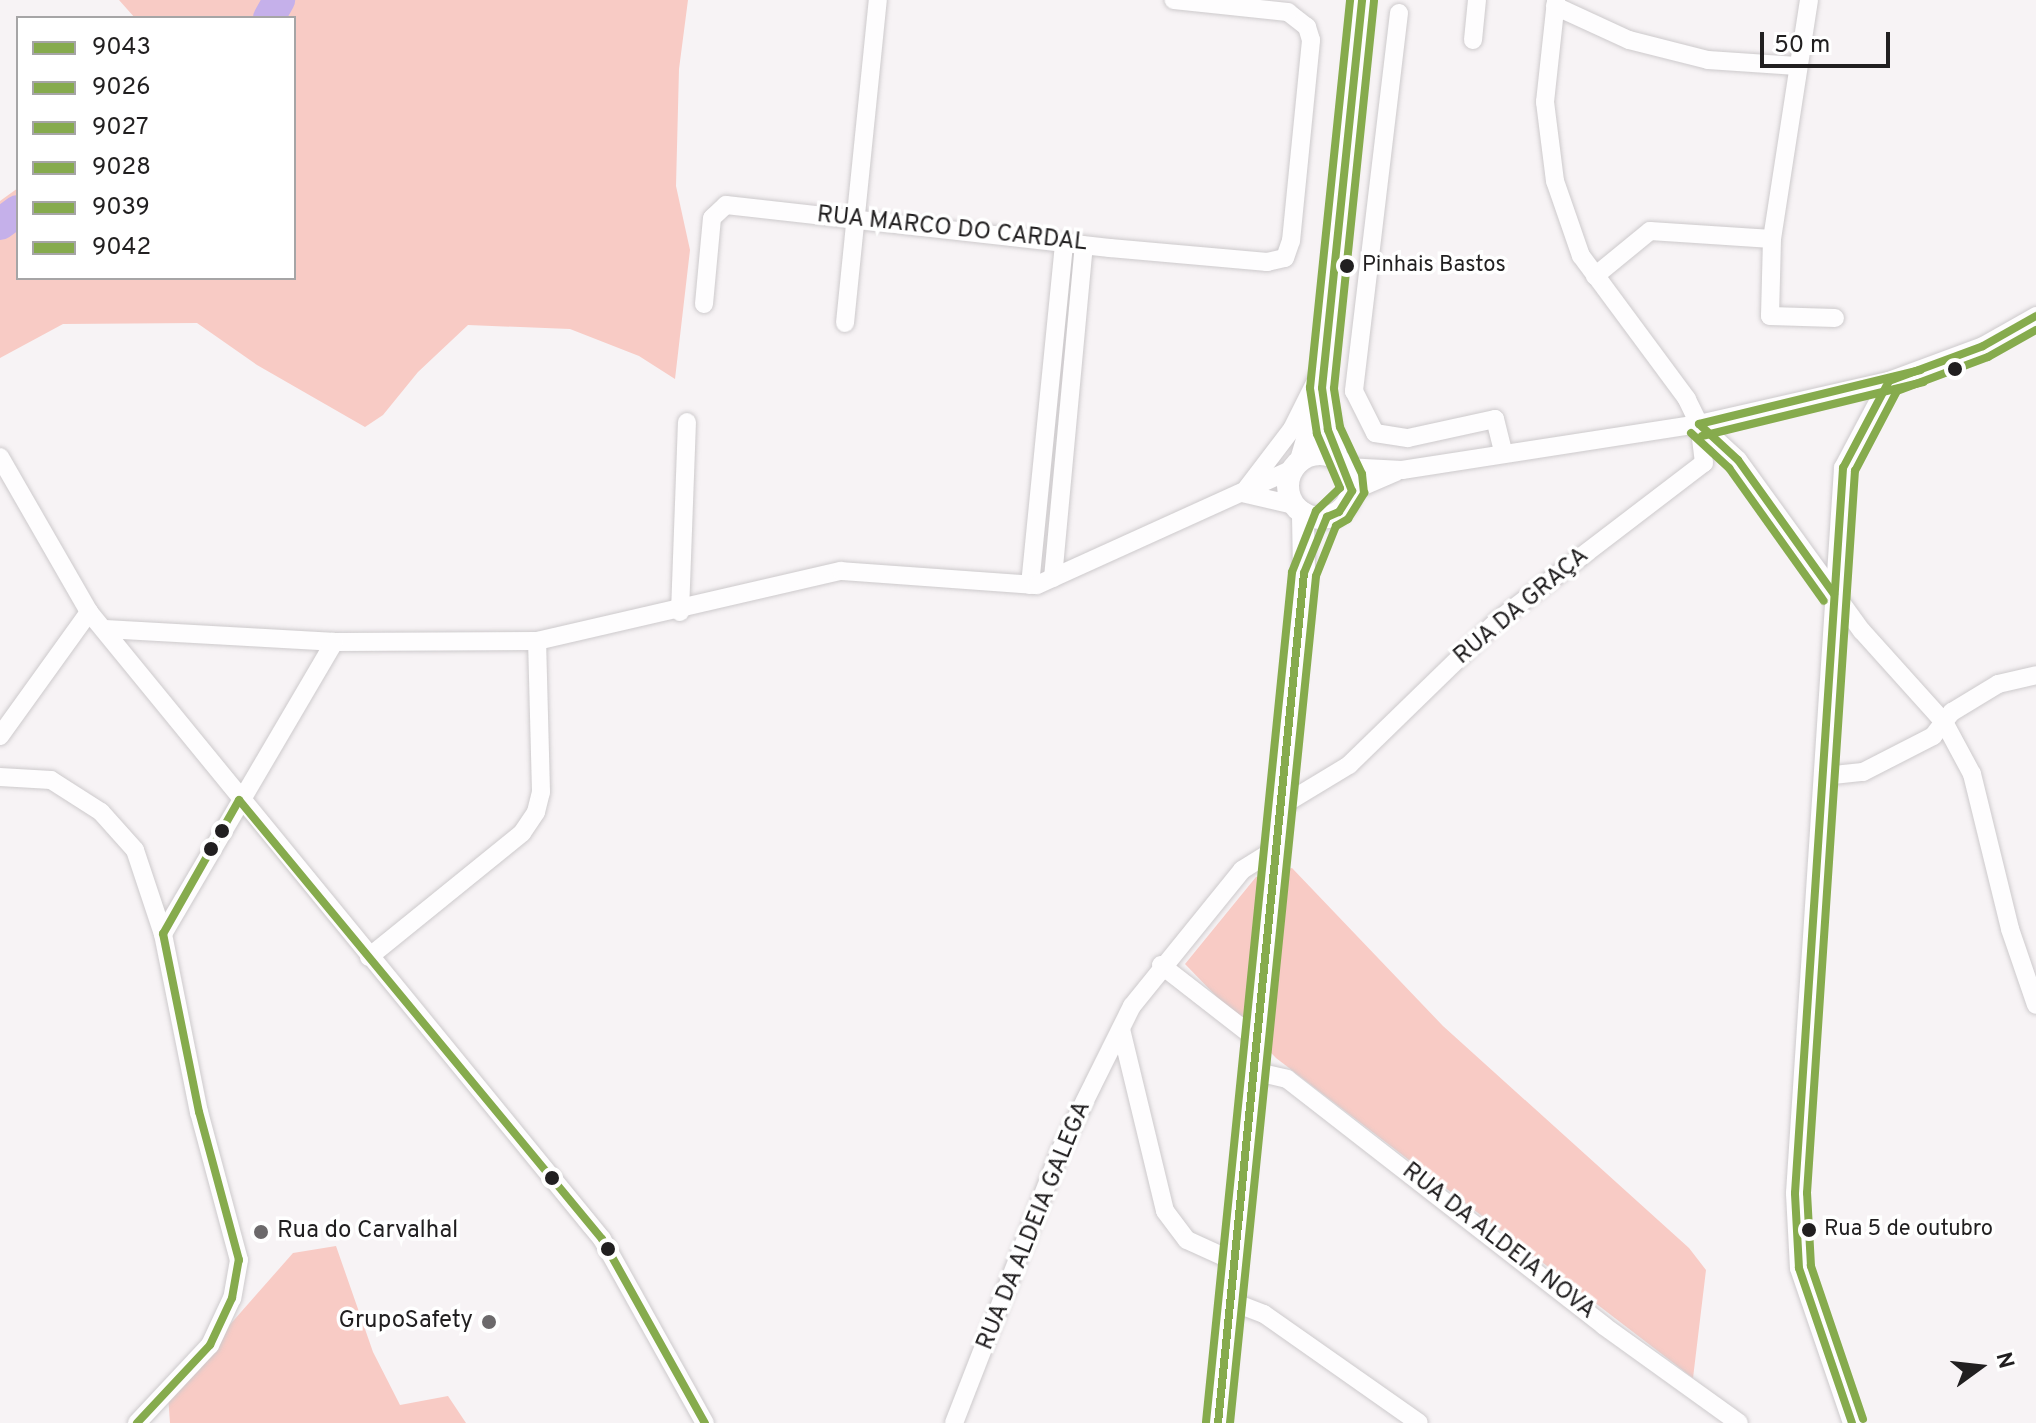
<!DOCTYPE html>
<html>
<head>
<meta charset="utf-8">
<style>
  body { margin:0 }
  #map { position:relative; width:2036px; height:1423px; overflow:hidden; background:#f7f3f5; font-family:Overpass,sans-serif }
  div>[style] { position:absolute }
  .green>* { inset:0; background:#f8cbc5 }
  .river>* { height:32px; margin:-16px; padding:0 16px; transform-origin:16px; border-radius:16px; background:#c5b0ea }
  .roads { filter:drop-shadow(0 0 2px #cdcacc) drop-shadow(0 0 2px #cdcacc) }
  .minor>* { height:18px; margin:-9px; padding:0 9px; transform-origin:9px; border-radius:9px; background:#fefdfe }
  .major>* { height:22px; margin:-11px; padding:0 11px; transform-origin:11px; border-radius:11px; background:#fefdfe }
  .major>.ring { margin:-11px; padding:0; box-sizing:content-box; background:none; border:22px solid #fefdfe; border-radius:50% }
  .bus-1>* { height:8px; margin:-4px; padding:0 4px; transform-origin:4px; border-radius:4px; background:#86ab4d }
  .bus-2>* { height:8px; margin:-4px; padding:0 4px; transform-origin:4px; border-radius:4px; background:#86ab4d }
  .bus-3>* { height:8px; margin:-4px; padding:0 4px; transform-origin:4px; border-radius:4px; background:#86ab4d }
  .bus-4>* { height:8px; margin:-4px; padding:0 4px; transform-origin:4px; border-radius:4px; background:#86ab4d }
  .bus-5>* { height:8px; margin:-4px; padding:0 4px; transform-origin:4px; border-radius:4px; background:#86ab4d }
  .bus-6>* { height:8px; margin:-4px; padding:0 4px; transform-origin:4px; border-radius:4px; background:#86ab4d }
  .dots>* { width:22px; height:22px; translate:-50% -50%; box-sizing:border-box; border:4px solid #fff; border-radius:50% }
  span { translate:-50% -50%; white-space:nowrap; text-align:center; line-height:1.15; -webkit-text-stroke:7px #fff; paint-order:stroke }
  .bus-label { font-size:22px; color:#211f20 }
  .left { translate:0 -50%; text-align:left }
  .street-label { font-size:24px; color:#211f20 }
  .poi-label { font-size:24px; color:#211f20 }
  .right { translate:-100% -50%; text-align:right }
  .legend { position:absolute; left:16px; top:16px; width:280px; height:264px; box-sizing:border-box; background:#fff; border:2px solid #a6a5a6; margin:0; padding:10px 14px; list-style:none; font-size:24px; color:#211f20 }
  .legend li { display:flex; align-items:center; gap:16px; height:40px }
  .legend b { width:40px; border:2px solid #a6a5a6 }
  .north { position:absolute; left:1940px; top:1327px; width:80px; height:80px; -webkit-text-stroke:6px #fff; paint-order:stroke; rotate:75deg; font-size:22px; font-weight:700; line-height:32px; text-align:center; color:#211f20 }
  .north::after { content:''; display:block; margin:auto; width:28px; height:36px; background:#211f20; clip-path:polygon(50% 0,100% 100%,50% 72%,0 100%) }
  .scale { position:absolute; left:1760px; top:32px; width:130px; height:36px; box-sizing:border-box; border:4px solid #211f20; border-top:0; padding-left:10px; font-size:24px; line-height:28px; white-space:nowrap; color:#211f20; -webkit-text-stroke:6px #fff; paint-order:stroke }
</style>
</head>
<body>
<div id="map">
  <div class="green">
    <div style="clip-path:polygon(119px 0,688px 0,679px 69px,676px 186px,690px 250px,675px 379px,639px 356px,570px 329px,468px 325px,418px 372px,383px 415px,365px 427px,257px 365px,197px 323px,63px 324px,0 358px,0 201px,18px 188px,18px 278px,294px 278px,294px 18px,135px 18px)"></div>
    <div style="clip-path:polygon(1292px 868px,1443px 1026px,1689px 1248px,1706px 1270px,1693px 1378px,1276px 1058px,1185px 964px,1256px 877px)"></div>
    <div style="clip-path:polygon(336px 1246px,373px 1352px,400px 1405px,448px 1396px,466px 1423px,170px 1423px,168px 1395px,293px 1253px)"></div>
  </div>
  <div class="river">
    <div style="left:269px;top:18px;width:21px;rotate:-61deg"></div>
    <div style="left:0;top:224px;width:22px;rotate:-36deg"></div>
  </div>
  <div class="roads">
    <div class="minor">
      <div style="left:1809px;top:0;width:242px;rotate:98.8deg"></div>
      <div style="left:1772px;top:239px;width:77px;rotate:91.5deg"></div>
      <div style="left:1770px;top:316px;width:65px;rotate:1.8deg"></div>
      <div style="left:1555px;top:6px;width:81px;rotate:24.7deg"></div>
      <div style="left:1629px;top:40px;width:81px;rotate:14.2deg"></div>
      <div style="left:1708px;top:60px;width:89px;rotate:3.9deg"></div>
      <div style="left:1399px;top:13px;width:381px;rotate:96.8deg"></div>
      <div style="left:1354px;top:391px;width:47px;rotate:63.4deg"></div>
      <div style="left:1375px;top:433px;width:33px;rotate:9deg"></div>
      <div style="left:1408px;top:438px;width:89px;rotate:-12.3deg"></div>
      <div style="left:1495px;top:419px;width:36px;rotate:76deg"></div>
      <div style="left:1473px;top:40px;width:40px;rotate:-84.3deg"></div>
      <div style="left:1595px;top:276px;width:71px;rotate:-39.3deg"></div>
      <div style="left:1650px;top:231px;width:122px;rotate:3.8deg"></div>
      <div style="left:704px;top:304px;width:86px;rotate:-84.7deg"></div>
      <div style="left:712px;top:218px;width:19px;rotate:-43deg"></div>
      <div style="left:726px;top:205px;width:386px;rotate:6.4deg"></div>
      <div style="left:1110px;top:248px;width:158px;rotate:5.1deg"></div>
      <div style="left:1267px;top:262px;width:18px;rotate:-13deg"></div>
      <div style="left:1285px;top:258px;width:18px;rotate:-71deg"></div>
      <div style="left:1291px;top:241px;width:202px;rotate:-84.3deg"></div>
      <div style="left:1311px;top:40px;width:14px;rotate:-107deg"></div>
      <div style="left:1307px;top:27px;width:24px;rotate:-142deg"></div>
      <div style="left:1288px;top:12px;width:115px;rotate:-174deg"></div>
      <div style="left:845px;top:323px;width:325px;rotate:-84.2deg"></div>
      <div style="left:1699px;top:424px;width:53px;rotate:42.7deg"></div>
      <div style="left:1738px;top:460px;width:211px;rotate:54.1deg"></div>
      <div style="left:1862px;top:631px;width:122px;rotate:48deg"></div>
      <div style="left:1944px;top:722px;width:59px;rotate:61.7deg"></div>
      <div style="left:1972px;top:774px;width:160px;rotate:76.2deg"></div>
      <div style="left:2010px;top:929px;width:80px;rotate:71.1deg"></div>
      <div style="left:0;top:457px;width:179px;rotate:60.1deg"></div>
      <div style="left:89px;top:612px;width:810px;rotate:50.71deg"></div>
      <div style="left:602px;top:1239px;width:211px;rotate:60.8deg"></div>
      <div style="left:1346px;top:467px;width:56px;rotate:3.1deg"></div>
      <div style="left:1402px;top:470px;width:301px;rotate:-8.8deg"></div>
      <div style="left:1699px;top:424px;width:195px;rotate:-12.8deg"></div>
      <div style="left:1889px;top:381px;width:100px;rotate:-20.4deg"></div>
      <div style="left:1983px;top:346px;width:61px;rotate:-29.5deg"></div>
      <div style="left:1247px;top:488px;width:74px;rotate:-52.7deg"></div>
      <div style="left:1292px;top:429px;width:60px;rotate:-63.4deg"></div>
      <div style="left:1352px;top:491px;width:48px;rotate:-23.4deg"></div>
      <div style="left:1242px;top:493px;width:53px;rotate:13deg"></div>
      <div style="left:1053px;top:578px;width:334px;rotate:-84.7deg"></div>
      <div style="left:1030px;top:585px;width:344px;rotate:-84.3deg"></div>
      <div style="left:680px;top:612px;width:190px;rotate:-87.9deg"></div>
      <div style="left:105px;top:629px;width:229px;rotate:3.2deg"></div>
      <div style="left:334px;top:642px;width:203px;rotate:-0.3deg"></div>
      <div style="left:537px;top:641px;width:312px;rotate:-13deg"></div>
      <div style="left:841px;top:571px;width:196px;rotate:4.1deg"></div>
      <div style="left:1037px;top:585px;width:281px;rotate:-24.4deg"></div>
      <div style="left:0;top:736px;width:153px;rotate:-54.3deg"></div>
      <div style="left:1824px;top:776px;width:39px;rotate:-6deg"></div>
      <div style="left:1863px;top:772px;width:79px;rotate:-27.2deg"></div>
      <div style="left:1933px;top:736px;width:31px;rotate:-52deg"></div>
      <div style="left:1952px;top:712px;width:54px;rotate:-31.3deg"></div>
      <div style="left:1998px;top:684px;width:39px;rotate:-13deg"></div>
      <div style="left:0;top:777px;width:51px;rotate:3.4deg"></div>
      <div style="left:51px;top:780px;width:59px;rotate:32.6deg"></div>
      <div style="left:101px;top:812px;width:51px;rotate:48.2deg"></div>
      <div style="left:135px;top:850px;width:89px;rotate:71.6deg"></div>
      <div style="left:163px;top:934px;width:182px;rotate:78.6deg"></div>
      <div style="left:199px;top:1112px;width:153px;rotate:74.9deg"></div>
      <div style="left:239px;top:1260px;width:39px;rotate:100deg"></div>
      <div style="left:232px;top:1298px;width:52px;rotate:115.1deg"></div>
      <div style="left:210px;top:1345px;width:107px;rotate:133.1deg"></div>
      <div style="left:1278px;top:808px;width:83px;rotate:-31.2deg"></div>
      <div style="left:1349px;top:765px;width:206px;rotate:-44.2deg"></div>
      <div style="left:1497px;top:621px;width:260px;rotate:-37.4deg"></div>
      <div style="left:1704px;top:463px;width:39px;rotate:-97deg"></div>
      <div style="left:1699px;top:424px;width:28px;rotate:-116deg"></div>
      <div style="left:1687px;top:399px;width:178px;rotate:-126.5deg"></div>
      <div style="left:1581px;top:256px;width:79px;rotate:-109.1deg"></div>
      <div style="left:1555px;top:181px;width:80px;rotate:-97.2deg"></div>
      <div style="left:1545px;top:102px;width:103px;rotate:-83.8deg"></div>
      <div style="left:163px;top:934px;width:338px;rotate:-59.6deg"></div>
      <div style="left:369px;top:957px;width:197px;rotate:-39deg"></div>
      <div style="left:522px;top:833px;width:25px;rotate:-56deg"></div>
      <div style="left:536px;top:812px;width:21px;rotate:-76deg"></div>
      <div style="left:541px;top:792px;width:151px;rotate:-91.5deg"></div>
      <div style="left:1161px;top:965px;width:120px;rotate:37.9deg"></div>
      <div style="left:1121px;top:1029px;width:187px;rotate:76.4deg"></div>
      <div style="left:1165px;top:1211px;width:36px;rotate:53deg"></div>
      <div style="left:1187px;top:1240px;width:51px;rotate:24.5deg"></div>
      <div style="left:1253px;top:1071px;width:35px;rotate:13deg"></div>
      <div style="left:1287px;top:1079px;width:402px;rotate:37.9deg"></div>
      <div style="left:1604px;top:1326px;width:166px;rotate:35.7deg"></div>
      <div style="left:1230px;top:1301px;width:36px;rotate:21deg"></div>
      <div style="left:1264px;top:1314px;width:189px;rotate:35.1deg"></div>
      <div style="left:954px;top:1423px;width:292px;rotate:-68.7deg"></div>
      <div style="left:1060px;top:1151px;width:162px;rotate:-63.6deg"></div>
      <div style="left:1132px;top:1006px;width:175px;rotate:-51deg"></div>
      <div style="left:1242px;top:870px;width:38px;rotate:-32deg"></div>
      <div style="left:1852px;top:1423px;width:164px;rotate:-108.9deg"></div>
      <div style="left:1799px;top:1268px;width:75px;rotate:-93.1deg"></div>
      <div style="left:1795px;top:1193px;width:727px;rotate:-86.21deg"></div>
      <div style="left:1843px;top:468px;width:98px;rotate:-62.1deg"></div>
    </div>
    <div class="major">
      <div style="left:1323px;top:397px;width:64px;rotate:77.3deg"></div>
      <div class="ring" style="left:1288px;top:454px;width:42px;height:42px"></div>
      <div style="left:1301px;top:460px;width:75px;rotate:-73.7deg"></div>
      <div style="left:1322px;top:388px;width:390px;rotate:-84.1deg"></div>
      <div style="left:1218px;top:1423px;width:854px;rotate:-84.22deg"></div>
      <div style="left:1304px;top:573px;width:60px;rotate:-91deg"></div>
    </div>
  </div>
  <div class="bus-1">
    <div style="left:239px;top:800px;width:570px;rotate:50.41deg"></div>
    <div style="left:602px;top:1239px;width:211px;rotate:60.8deg"></div>
    <div style="left:137px;top:1423px;width:107px;rotate:-46.9deg"></div>
    <div style="left:210px;top:1345px;width:52px;rotate:-64.9deg"></div>
    <div style="left:232px;top:1298px;width:39px;rotate:-80deg"></div>
    <div style="left:239px;top:1260px;width:153px;rotate:-105.1deg"></div>
    <div style="left:199px;top:1112px;width:182px;rotate:-101.4deg"></div>
    <div style="left:163px;top:934px;width:154px;rotate:-60.4deg"></div>
  </div>
  <div class="bus-2">
    <div style="left:1218px;top:1423px;width:854px;rotate:-84.22deg"></div>
    <div style="left:1304px;top:573px;width:61px;rotate:-67.7deg"></div>
    <div style="left:1327px;top:517px;width:13px;rotate:-23deg"></div>
    <div style="left:1339px;top:512px;width:25px;rotate:-58deg"></div>
    <div style="left:1352px;top:491px;width:66px;rotate:-111.5deg"></div>
    <div style="left:1328px;top:430px;width:42px;rotate:-98.1deg"></div>
    <div style="left:1322px;top:388px;width:390px;rotate:-84.1deg"></div>
  </div>
  <div class="bus-3">
    <div style="left:1230px;top:1423px;width:851px;rotate:-84.2deg"></div>
    <div style="left:1316px;top:576px;width:54px;rotate:-68.2deg"></div>
    <div style="left:1336px;top:526px;width:14px;rotate:-30deg"></div>
    <div style="left:1348px;top:519px;width:31px;rotate:-58deg"></div>
    <div style="left:1364px;top:493px;width:19px;rotate:-96deg"></div>
    <div style="left:1362px;top:474px;width:52px;rotate:-115.1deg"></div>
    <div style="left:1340px;top:427px;width:39px;rotate:-99deg"></div>
    <div style="left:1334px;top:388px;width:389px;rotate:-84.1deg"></div>
  </div>
  <div class="bus-4">
    <div style="left:1206px;top:1422px;width:854px;rotate:-84.22deg"></div>
    <div style="left:1292px;top:572px;width:66px;rotate:-68.5deg"></div>
    <div style="left:1316px;top:511px;width:33px;rotate:-44deg"></div>
    <div style="left:1340px;top:488px;width:59px;rotate:-113.1deg"></div>
    <div style="left:1317px;top:434px;width:47px;rotate:-98.7deg"></div>
    <div style="left:1310px;top:388px;width:390px;rotate:-84.1deg"></div>
  </div>
  <div class="bus-5">
    <div style="left:1699px;top:424px;width:228px;rotate:-13.7deg"></div>
    <div style="left:1699px;top:424px;width:53px;rotate:42.7deg"></div>
    <div style="left:1738px;top:460px;width:165px;rotate:54.4deg"></div>
    <div style="left:1852px;top:1423px;width:164px;rotate:-108.9deg"></div>
    <div style="left:1799px;top:1268px;width:75px;rotate:-93.1deg"></div>
    <div style="left:1795px;top:1193px;width:727px;rotate:-86.21deg"></div>
    <div style="left:1843px;top:468px;width:98px;rotate:-62.1deg"></div>
    <div style="left:1889px;top:381px;width:100px;rotate:-20.4deg"></div>
    <div style="left:1983px;top:346px;width:61px;rotate:-29.5deg"></div>
  </div>
  <div class="bus-6">
    <div style="left:1691px;top:433px;width:52px;rotate:42.6deg"></div>
    <div style="left:1729px;top:468px;width:163px;rotate:54.5deg"></div>
    <div style="left:1702px;top:436px;width:228px;rotate:-13.7deg"></div>
    <div style="left:1863px;top:1419px;width:162px;rotate:-108.8deg"></div>
    <div style="left:1811px;top:1266px;width:73px;rotate:-93.1deg"></div>
    <div style="left:1807px;top:1193px;width:724px;rotate:-86.2deg"></div>
    <div style="left:1855px;top:471px;width:90px;rotate:-62.3deg"></div>
    <div style="left:1897px;top:391px;width:97px;rotate:-20.5deg"></div>
    <div style="left:1988px;top:357px;width:55px;rotate:-29.4deg"></div>
  </div>
  <div class="dots">
    <div style="left:1347px;top:266px;background:#211f20"></div>
    <div style="left:1955px;top:369px;background:#211f20"></div>
    <div style="left:222px;top:831px;background:#211f20"></div>
    <div style="left:211px;top:849px;background:#211f20"></div>
    <div style="left:552px;top:1178px;background:#211f20"></div>
    <div style="left:1809px;top:1230px;background:#211f20"></div>
    <div style="left:261px;top:1232px;background:#6c696b"></div>
    <div style="left:608px;top:1249px;background:#211f20"></div>
    <div style="left:489px;top:1322px;background:#6c696b"></div>
  </div>
  <div class="bus-label">
    <span class="left" style="left:1362px;top:266px">Pinhais Bastos</span>
    <span class="left" style="left:1824px;top:1230px">Rua 5 de outubro</span>
  </div>
  <div class="street-label">
    <span style="left:952px;top:230px;rotate:6deg">RUA MARCO DO CARDAL</span>
    <span style="left:1522px;top:607px;rotate:-40deg">RUA DA GRAÇA</span>
    <span style="left:1035px;top:1226px;rotate:-68deg">RUA DA ALDEIA GALEGA</span>
    <span style="left:1498px;top:1242px;rotate:38deg">RUA DA ALDEIA NOVA</span>
  </div>
  <div class="poi-label">
    <span class="left" style="left:277px;top:1232px">Rua do Carvalhal</span>
    <span class="right" style="left:473px;top:1322px">GrupoSafety</span>
  </div>
  <ul class="legend">
  <li><b style="height:10px;background:#86ab4d"></b>9043</li>
  <li><b style="height:10px;background:#86ab4d"></b>9026</li>
  <li><b style="height:10px;background:#86ab4d"></b>9027</li>
  <li><b style="height:10px;background:#86ab4d"></b>9028</li>
  <li><b style="height:10px;background:#86ab4d"></b>9039</li>
  <li><b style="height:10px;background:#86ab4d"></b>9042</li>
  </ul>
  <div class="north">N</div>
  <div class="scale">50 m</div>
</div>
</body>
</html>
